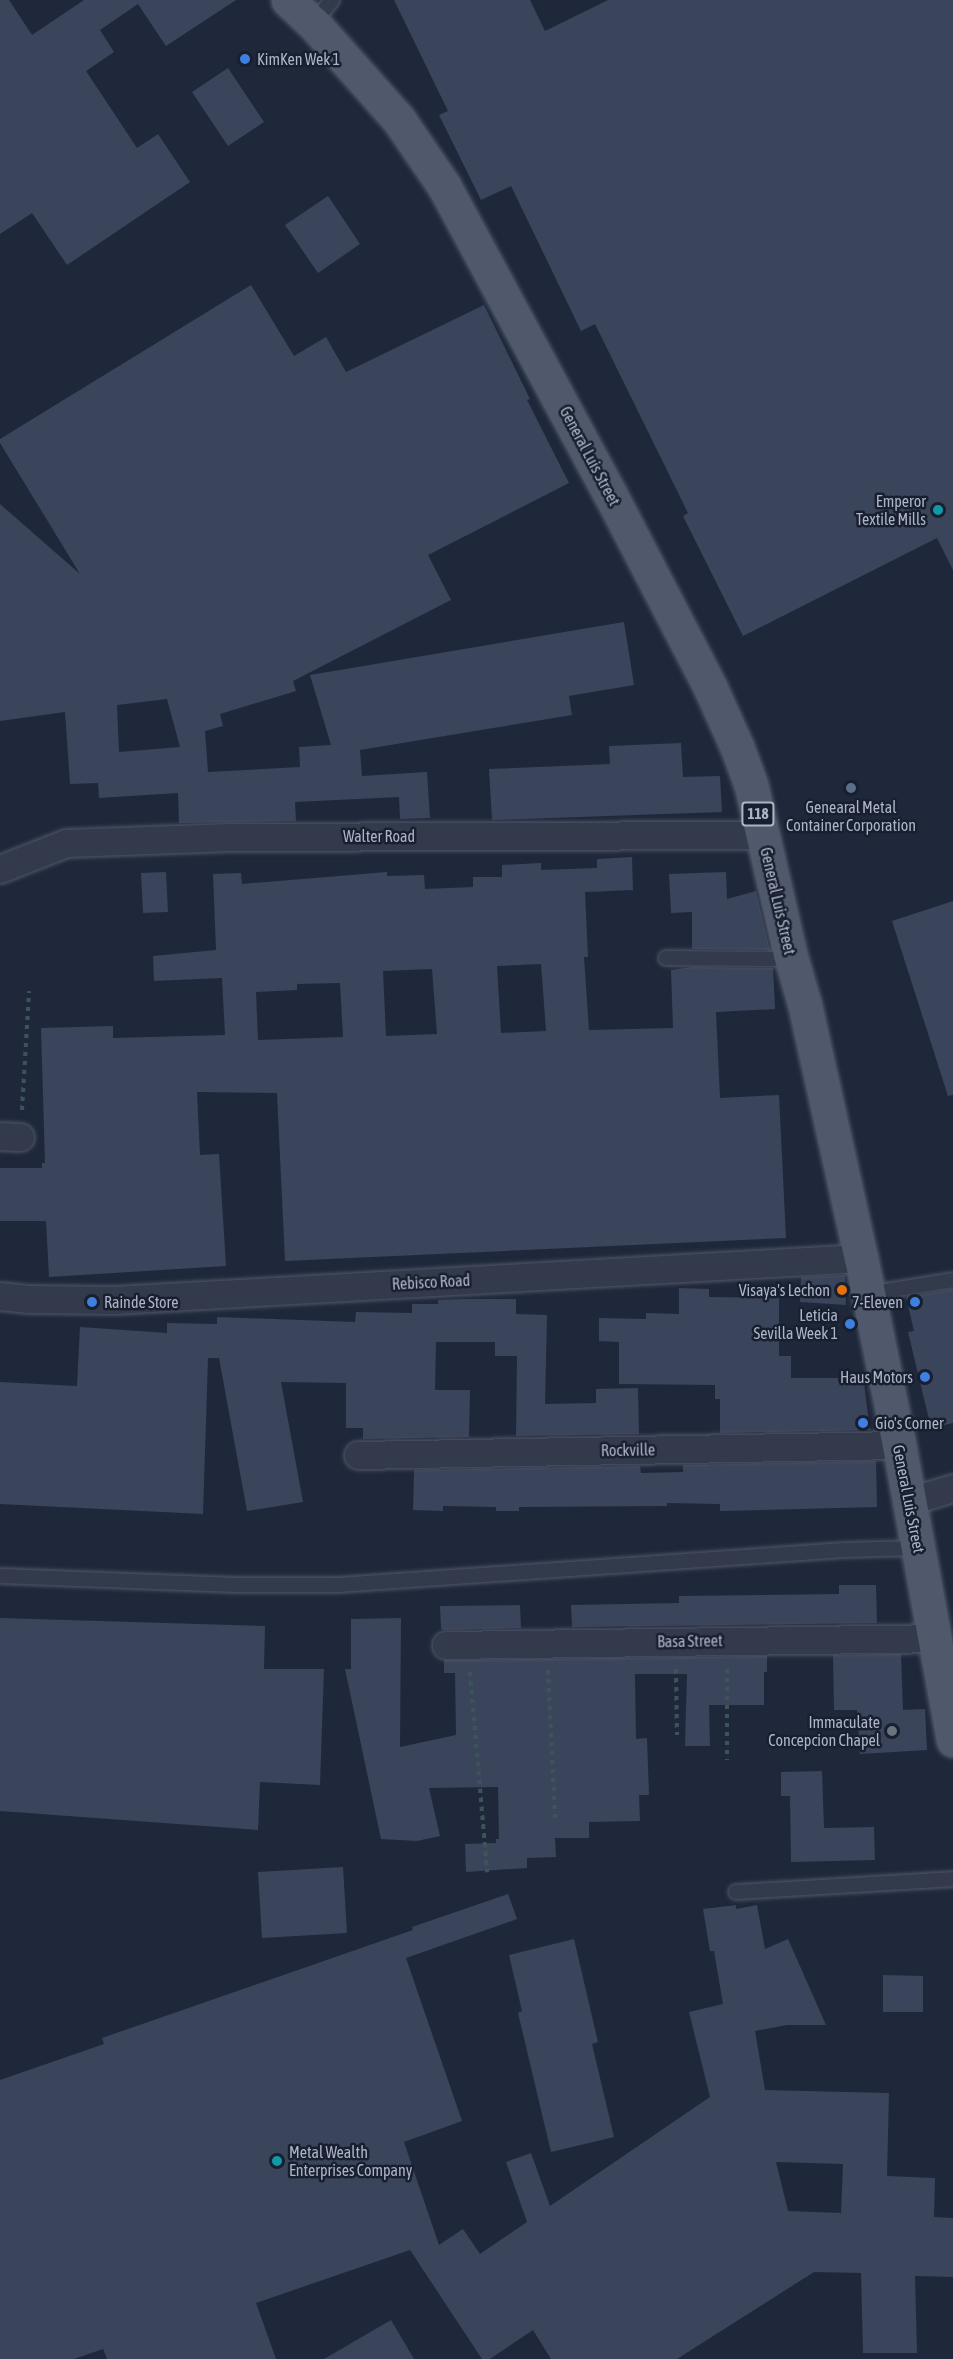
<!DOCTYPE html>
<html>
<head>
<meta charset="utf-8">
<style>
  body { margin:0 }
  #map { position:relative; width:953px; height:2359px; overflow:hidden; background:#1f283b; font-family:"Asap Condensed",sans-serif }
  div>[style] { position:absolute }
  .building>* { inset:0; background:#3a445b }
  .path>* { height:4px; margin-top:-2px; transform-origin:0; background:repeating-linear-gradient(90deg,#3e5359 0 4.5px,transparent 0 9px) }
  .roads { filter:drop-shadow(0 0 2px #505768) drop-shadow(0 0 2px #505768) }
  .service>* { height:14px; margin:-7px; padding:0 7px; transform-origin:7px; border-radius:7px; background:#323a4b }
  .minor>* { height:27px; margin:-13.5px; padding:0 13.5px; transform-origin:13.5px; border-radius:13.5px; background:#323a4b }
  .primary>* { height:33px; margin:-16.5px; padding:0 16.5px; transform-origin:16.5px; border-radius:16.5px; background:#50596b }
  .dots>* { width:16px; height:16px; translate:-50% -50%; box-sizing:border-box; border:3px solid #181f2f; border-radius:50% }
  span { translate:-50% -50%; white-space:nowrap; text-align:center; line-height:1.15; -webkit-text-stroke:5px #181f2f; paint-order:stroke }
  .shield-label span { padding:2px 4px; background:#181f2f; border:2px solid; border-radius:4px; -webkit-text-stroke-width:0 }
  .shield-label { font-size:15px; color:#adb4c7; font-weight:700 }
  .poi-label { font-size:16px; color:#adb4c7 }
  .left { translate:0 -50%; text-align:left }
  .right { translate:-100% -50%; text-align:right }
  .street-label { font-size:16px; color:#adb4c7 }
</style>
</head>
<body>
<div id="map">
  <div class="building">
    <div style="clip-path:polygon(0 0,9px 0,32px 35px,84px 0,236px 0,166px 46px,138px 4px,100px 30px,114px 52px,86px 71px,137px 148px,158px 134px,190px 182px,67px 265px,32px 213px,0 234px)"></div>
    <div style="clip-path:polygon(394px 0,530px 0,545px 31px,608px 0,953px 0,953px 570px,937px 538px,743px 636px,683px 516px,688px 513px,595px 324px,581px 331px,511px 186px,481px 200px,439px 115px,448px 111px)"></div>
    <div style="clip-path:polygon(228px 68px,264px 122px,228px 146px,192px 92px)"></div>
    <div style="clip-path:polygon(328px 196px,360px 244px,318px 273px,285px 225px)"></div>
    <div style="clip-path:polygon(evenodd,251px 285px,294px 356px,326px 337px,346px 372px,484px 305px,530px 399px,527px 400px,569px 483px,428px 555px,451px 600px,293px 681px,296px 691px,220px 714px,223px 726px,205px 731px,208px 772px,300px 767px,299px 747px,331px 745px,310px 675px,624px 622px,634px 685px,569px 696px,572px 715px,360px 750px,362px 776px,427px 772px,430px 818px,400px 819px,399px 797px,295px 802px,296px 821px,179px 823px,178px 793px,99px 798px,98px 783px,70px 784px,65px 712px,0 721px,0 504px,80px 574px,0 443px,0 439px,251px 285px,167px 699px,180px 747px,119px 752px,117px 705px,167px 699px)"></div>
    <div style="clip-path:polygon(681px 743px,683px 777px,720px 776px,722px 812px,492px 820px,489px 769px,610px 764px,609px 746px)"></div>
    <div style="clip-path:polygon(evenodd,632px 857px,633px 890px,585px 892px,588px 957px,584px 957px,589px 1030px,673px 1028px,671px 970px,692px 967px,773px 968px,775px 1009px,716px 1012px,720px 1098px,779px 1095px,786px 1238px,285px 1261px,277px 1093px,197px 1092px,200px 1155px,219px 1154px,226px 1266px,49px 1277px,46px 1221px,0 1221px,0 1168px,42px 1168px,42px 1163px,45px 1163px,41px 1028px,113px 1026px,113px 1038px,225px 1035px,222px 978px,154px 981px,153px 956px,216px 950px,213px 874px,241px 873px,242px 884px,387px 872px,387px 876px,424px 875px,425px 889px,473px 887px,473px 877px,502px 877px,502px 865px,541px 863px,541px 870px,597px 868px,597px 859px,632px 857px,541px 964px,546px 1031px,501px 1033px,497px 966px,541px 964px,632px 857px,432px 969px,437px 1034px,386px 1036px,383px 971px,432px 969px,632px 857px,340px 983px,343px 1037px,258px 1040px,256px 992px,297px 990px,297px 984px,340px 983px)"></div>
    <div style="clip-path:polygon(166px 872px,168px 912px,143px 913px,141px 873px)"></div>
    <div style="clip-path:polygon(726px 872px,727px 899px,756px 891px,770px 950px,692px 949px,692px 912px,671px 913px,669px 874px)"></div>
    <div style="clip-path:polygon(953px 901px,953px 1095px,948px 1096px,892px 921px)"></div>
    <div style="clip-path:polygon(845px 1275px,846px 1305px,800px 1302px,801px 1277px)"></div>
    <div style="clip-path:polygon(679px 1288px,709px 1289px,709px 1297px,779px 1298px,779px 1356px,791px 1356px,791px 1378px,838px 1378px,838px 1382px,864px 1383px,870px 1430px,720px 1433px,720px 1399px,715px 1399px,715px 1385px,619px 1384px,619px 1342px,599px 1341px,599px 1318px,646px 1319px,646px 1313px,679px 1314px)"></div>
    <div style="clip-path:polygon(953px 1289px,953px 1423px,931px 1428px,908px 1332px,914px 1331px,906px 1297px)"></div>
    <div style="clip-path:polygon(464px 1299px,516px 1299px,516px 1314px,547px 1315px,545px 1404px,596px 1403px,596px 1389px,638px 1388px,639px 1434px,516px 1436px,517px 1356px,495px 1356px,495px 1342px,436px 1342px,435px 1390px,470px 1390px,469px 1437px,363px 1439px,363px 1428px,346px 1428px,346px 1383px,281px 1382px,303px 1502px,247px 1511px,219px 1358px,208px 1358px,203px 1514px,0 1504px,0 1382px,77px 1386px,80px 1327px,167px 1333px,167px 1323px,217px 1324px,217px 1317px,355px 1322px,356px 1312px,412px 1313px,412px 1304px,438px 1304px,438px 1300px)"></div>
    <div style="clip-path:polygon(876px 1461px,877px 1507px,720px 1511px,720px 1504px,667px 1503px,667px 1506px,519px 1507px,519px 1511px,496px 1511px,496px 1507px,443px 1506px,443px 1511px,413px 1510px,414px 1470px,640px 1466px,641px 1473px,683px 1472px,683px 1465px)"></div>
    <div style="clip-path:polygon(839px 1585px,876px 1585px,877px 1623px,572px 1627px,571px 1605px,679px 1603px,679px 1596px,839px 1594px)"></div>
    <div style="clip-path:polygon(520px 1605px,521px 1628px,443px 1630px,441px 1628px,440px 1606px)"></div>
    <div style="clip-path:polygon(0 1618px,265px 1626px,264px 1669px,324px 1669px,320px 1785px,260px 1782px,258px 1830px,0 1811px)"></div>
    <div style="clip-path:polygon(401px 1618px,400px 1747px,456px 1735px,455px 1673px,444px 1673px,444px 1660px,767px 1656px,767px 1672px,764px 1672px,764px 1705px,709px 1705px,710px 1746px,685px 1746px,687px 1674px,635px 1674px,636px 1739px,647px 1738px,649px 1795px,639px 1795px,640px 1821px,589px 1822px,589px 1838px,555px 1838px,556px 1857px,527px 1858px,527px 1868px,466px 1872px,465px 1844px,496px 1843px,496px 1839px,499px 1839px,498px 1787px,429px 1788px,440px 1836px,417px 1841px,381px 1839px,345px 1669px,351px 1669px,351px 1619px)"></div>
    <div style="clip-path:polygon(901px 1654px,903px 1710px,925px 1709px,927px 1750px,860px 1754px,857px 1710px,834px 1710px,833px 1655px)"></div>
    <div style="clip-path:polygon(822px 1771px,824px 1828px,874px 1827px,875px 1860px,791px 1862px,790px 1796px,781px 1796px,781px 1772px)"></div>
    <div style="clip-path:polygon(343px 1867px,347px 1933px,262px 1938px,258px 1872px)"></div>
    <div style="clip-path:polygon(evenodd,508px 1894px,517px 1919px,406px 1958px,462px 2121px,404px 2142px,439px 2245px,463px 2229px,480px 2254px,527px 2222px,506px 2162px,531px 2153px,550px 2206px,710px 2097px,689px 2012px,723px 2004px,714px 1951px,710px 1951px,703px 1909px,736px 1905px,736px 1909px,757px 1905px,765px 1949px,788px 1939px,826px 2025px,787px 2025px,755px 2031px,765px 2090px,889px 2093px,887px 2176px,935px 2178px,934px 2217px,953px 2218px,953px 2277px,915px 2276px,917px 2353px,863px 2353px,861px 2273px,814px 2272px,677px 2359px,551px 2359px,533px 2330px,490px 2359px,482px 2359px,410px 2250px,256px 2303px,276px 2359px,107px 2359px,103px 2349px,74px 2359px,0 2359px,0 2080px,104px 2044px,102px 2038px,413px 1930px,412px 1927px,508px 1894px,776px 2162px,843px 2164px,841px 2213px,788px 2211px,776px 2162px)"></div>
    <div style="clip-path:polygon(574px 1939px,598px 2042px,592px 2044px,614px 2137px,551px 2152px,518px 2013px,522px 2011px,509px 1955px)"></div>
    <div style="clip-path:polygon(883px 1975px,923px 1976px,923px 2012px,883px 2012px)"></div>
    <div style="clip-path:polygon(391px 2320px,414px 2359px,324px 2359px)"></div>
  </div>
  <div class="path">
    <div style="left:22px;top:1110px;width:119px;rotate:-86.6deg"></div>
    <div style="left:676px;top:1669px;width:66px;rotate:89.1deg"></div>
    <div style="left:727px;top:1669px;width:91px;rotate:90deg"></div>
    <div style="left:548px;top:1670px;width:149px;rotate:87.3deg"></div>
    <div style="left:470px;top:1672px;width:201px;rotate:85.1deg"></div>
  </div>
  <div class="roads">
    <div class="service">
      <div style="left:313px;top:23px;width:30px;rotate:-50deg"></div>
      <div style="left:666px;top:958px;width:106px;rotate:0.5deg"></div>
      <div style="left:772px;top:959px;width:19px;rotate:-16deg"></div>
      <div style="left:867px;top:1294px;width:87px;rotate:-9.2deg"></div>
      <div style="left:0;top:1576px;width:237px;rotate:2.2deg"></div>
      <div style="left:237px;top:1585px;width:101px"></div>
      <div style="left:338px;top:1585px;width:508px;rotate:-3.95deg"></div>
      <div style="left:845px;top:1550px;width:72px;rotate:-1.6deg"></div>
      <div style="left:736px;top:1892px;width:217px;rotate:-3.4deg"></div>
    </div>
    <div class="minor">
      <div style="left:0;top:869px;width:71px;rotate:-21.5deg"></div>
      <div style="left:66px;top:843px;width:165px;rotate:-2.1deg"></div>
      <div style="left:231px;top:837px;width:531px;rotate:-0.22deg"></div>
      <div style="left:0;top:1136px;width:20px;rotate:3deg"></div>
      <div style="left:0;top:1296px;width:27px;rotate:6deg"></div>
      <div style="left:27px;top:1299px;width:87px;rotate:0.7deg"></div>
      <div style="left:114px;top:1300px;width:748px;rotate:-3.22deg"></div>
      <div style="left:358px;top:1455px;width:541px;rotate:-1.06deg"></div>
      <div style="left:909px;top:1501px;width:46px;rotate:-16.5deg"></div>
      <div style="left:446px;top:1645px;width:488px;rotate:-0.8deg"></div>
    </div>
    <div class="primary">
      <div style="left:288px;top:0;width:34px;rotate:43deg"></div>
      <div style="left:313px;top:23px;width:130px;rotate:48.4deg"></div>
      <div style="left:399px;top:120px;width:80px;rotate:55.7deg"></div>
      <div style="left:444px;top:186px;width:348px;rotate:61.7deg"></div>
      <div style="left:609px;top:492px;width:220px;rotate:62.6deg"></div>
      <div style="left:710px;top:687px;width:66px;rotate:65.8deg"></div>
      <div style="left:737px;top:747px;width:40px;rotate:69.8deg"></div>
      <div style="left:751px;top:785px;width:173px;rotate:77deg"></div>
      <div style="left:790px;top:954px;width:54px;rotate:73.9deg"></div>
      <div style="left:805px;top:1006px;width:258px;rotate:77.5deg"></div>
      <div style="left:861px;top:1258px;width:191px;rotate:78.5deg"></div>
      <div style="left:899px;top:1445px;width:300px;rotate:79.6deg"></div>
    </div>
  </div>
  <div class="dots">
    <div style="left:245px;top:59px;background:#3f7fe0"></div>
    <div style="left:938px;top:510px;background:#0f9aa8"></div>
    <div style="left:851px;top:788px;background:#5c6f8a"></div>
    <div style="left:842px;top:1290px;background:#e8710a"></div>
    <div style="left:92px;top:1302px;background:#3f7fe0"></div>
    <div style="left:915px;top:1302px;background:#3f7fe0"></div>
    <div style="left:850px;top:1324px;background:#3f7fe0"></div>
    <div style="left:925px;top:1377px;background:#3f7fe0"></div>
    <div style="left:863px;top:1423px;background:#3f7fe0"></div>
    <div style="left:892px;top:1731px;background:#6b7280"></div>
    <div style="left:277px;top:2161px;background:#0f9aa8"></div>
  </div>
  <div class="shield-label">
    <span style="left:758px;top:814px">118</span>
  </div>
  <div class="poi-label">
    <span class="left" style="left:257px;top:59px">KimKen Wek 1</span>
    <span class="right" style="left:926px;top:510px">Emperor<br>Textile Mills</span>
    <span style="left:851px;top:816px">Genearal Metal<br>Container Corporation</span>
    <span class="right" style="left:830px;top:1290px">Visaya's Lechon</span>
    <span class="left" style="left:104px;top:1302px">Rainde Store</span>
    <span class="right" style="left:903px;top:1302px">7-Eleven</span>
    <span class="right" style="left:838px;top:1324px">Leticia<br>Sevilla Week 1</span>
    <span class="right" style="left:913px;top:1377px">Haus Motors</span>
    <span class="left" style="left:875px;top:1423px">Gio's Corner</span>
    <span class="right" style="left:880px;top:1731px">Immaculate<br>Concepcion Chapel</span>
    <span class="left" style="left:289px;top:2161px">Metal Wealth<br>Enterprises Company</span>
  </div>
  <div class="street-label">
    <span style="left:590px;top:456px;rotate:62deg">General Luis Street</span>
    <span style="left:379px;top:836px">Walter Road</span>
    <span style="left:778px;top:901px;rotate:77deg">General Luis Street</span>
    <span style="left:431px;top:1282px;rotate:-3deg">Rebisco Road</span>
    <span style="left:628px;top:1450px;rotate:-1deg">Rockville</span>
    <span style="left:909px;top:1499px;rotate:79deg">General Luis Street</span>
    <span style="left:690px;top:1641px;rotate:-1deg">Basa Street</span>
  </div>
</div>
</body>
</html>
